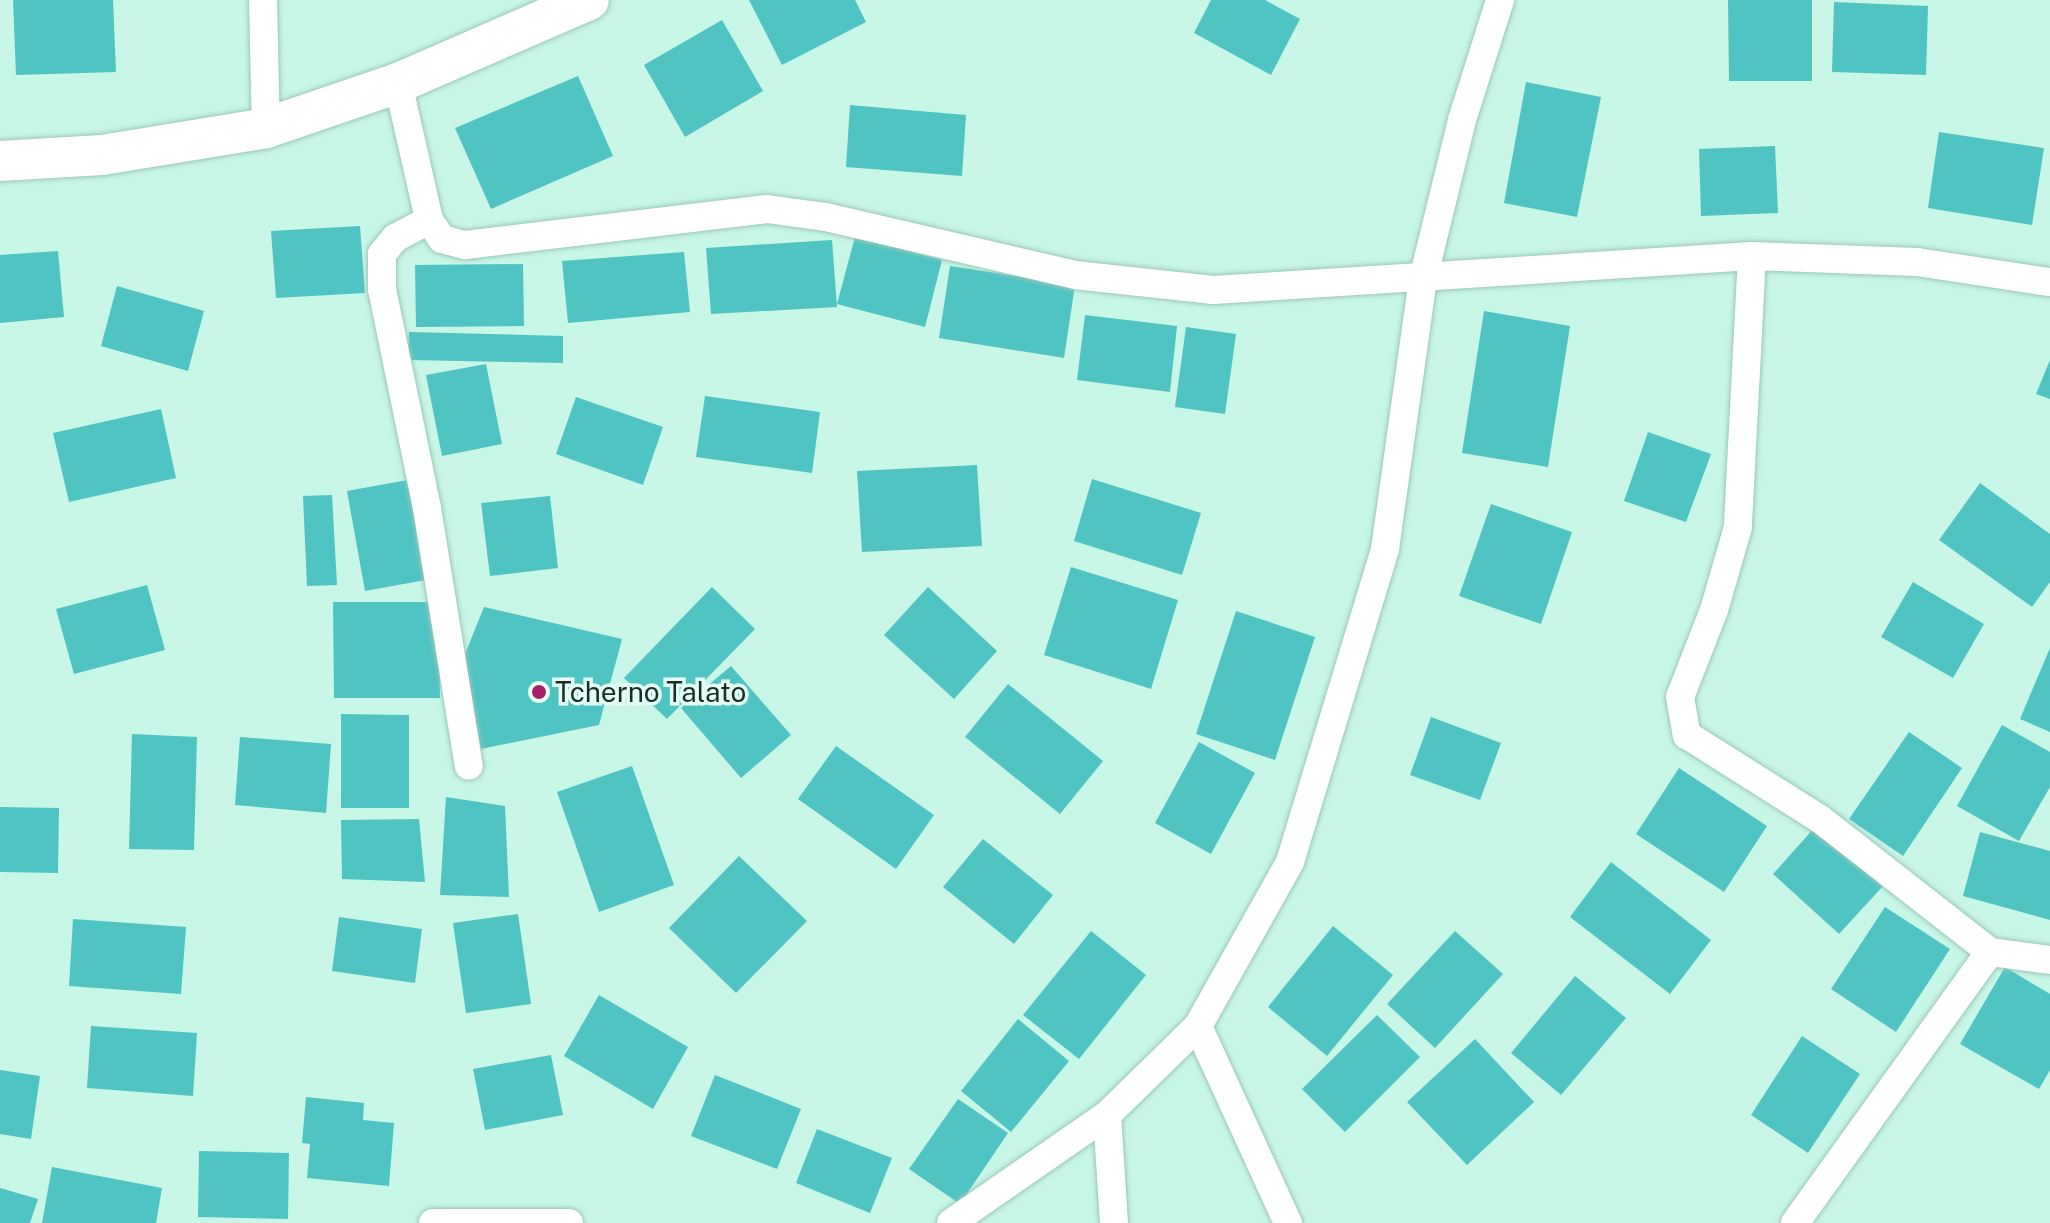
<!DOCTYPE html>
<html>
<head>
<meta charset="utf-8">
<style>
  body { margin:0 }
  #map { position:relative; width:2050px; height:1223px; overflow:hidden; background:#c8f6e7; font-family:"Public Sans",sans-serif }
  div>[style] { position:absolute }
  .building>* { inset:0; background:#50c4c3 }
  .roads { filter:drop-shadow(0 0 2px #9bc8ba) drop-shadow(0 0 2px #9bc8ba) }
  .street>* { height:28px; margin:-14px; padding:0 14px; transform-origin:14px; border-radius:14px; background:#fff }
  .secondary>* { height:40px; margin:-20px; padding:0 20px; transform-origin:20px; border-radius:20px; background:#fff }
  .dots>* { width:22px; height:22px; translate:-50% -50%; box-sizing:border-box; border:4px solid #e3fef5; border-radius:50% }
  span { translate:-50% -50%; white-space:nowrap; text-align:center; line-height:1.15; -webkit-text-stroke:7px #e3fef5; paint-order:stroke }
  .poi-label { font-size:28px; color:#1b2d28 }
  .left { translate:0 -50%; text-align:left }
</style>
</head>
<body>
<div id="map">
  <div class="building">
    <div style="clip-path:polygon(13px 0,113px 0,116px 72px,16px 75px)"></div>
    <div style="clip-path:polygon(749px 0,855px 0,866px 22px,782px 65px)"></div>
    <div style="clip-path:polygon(1211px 0,1265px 0,1300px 19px,1271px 75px,1194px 33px)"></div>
    <div style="clip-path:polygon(1728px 0,1812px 0,1812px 81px,1729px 81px)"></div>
    <div style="clip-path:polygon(1834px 2px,1928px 6px,1926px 75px,1832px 72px)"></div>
    <div style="clip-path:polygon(722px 20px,763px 91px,685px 137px,644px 65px)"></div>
    <div style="clip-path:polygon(578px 76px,613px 156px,491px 209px,455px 128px)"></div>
    <div style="clip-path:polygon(1526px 82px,1601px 97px,1577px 217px,1504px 203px)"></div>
    <div style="clip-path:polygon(850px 105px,966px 115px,962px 176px,846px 167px)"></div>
    <div style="clip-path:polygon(1939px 132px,2044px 148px,2032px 225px,1928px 208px)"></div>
    <div style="clip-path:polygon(1775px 146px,1778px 213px,1701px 216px,1699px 149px)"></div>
    <div style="clip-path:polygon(360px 226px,365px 293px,276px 298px,271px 231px)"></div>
    <div style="clip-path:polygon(855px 237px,942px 260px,925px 327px,837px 304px)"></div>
    <div style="clip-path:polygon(832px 240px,837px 307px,711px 314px,706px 248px)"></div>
    <div style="clip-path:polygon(58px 251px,64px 317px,0 323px,0 255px)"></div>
    <div style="clip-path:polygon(684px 252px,690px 312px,568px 323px,562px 261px)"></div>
    <div style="clip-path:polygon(523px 264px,524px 326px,416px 327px,415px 265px)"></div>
    <div style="clip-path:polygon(950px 266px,1075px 285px,1064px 358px,939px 338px)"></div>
    <div style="clip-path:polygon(117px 286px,204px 311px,188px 371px,101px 346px)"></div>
    <div style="clip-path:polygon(1484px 311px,1570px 326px,1548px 467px,1462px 453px)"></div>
    <div style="clip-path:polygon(1085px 315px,1177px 326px,1170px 392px,1077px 380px)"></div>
    <div style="clip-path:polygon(1186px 327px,1236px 334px,1225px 414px,1175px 407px)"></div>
    <div style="clip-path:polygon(409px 332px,563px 336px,563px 363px,408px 360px)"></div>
    <div style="clip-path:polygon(2050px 360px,2050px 399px,2036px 394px)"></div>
    <div style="clip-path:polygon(486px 364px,502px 444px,442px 456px,426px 375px)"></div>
    <div style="clip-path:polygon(705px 396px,820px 412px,812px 473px,696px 457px)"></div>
    <div style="clip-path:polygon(576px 397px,663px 427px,643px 485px,556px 454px)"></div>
    <div style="clip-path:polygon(161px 409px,176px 478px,69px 502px,53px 433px)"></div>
    <div style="clip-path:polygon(1648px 432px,1711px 454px,1686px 522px,1624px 501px)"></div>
    <div style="clip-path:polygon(977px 465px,982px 546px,862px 552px,857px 471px)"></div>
    <div style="clip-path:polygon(413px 479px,431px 579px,365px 591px,347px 491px)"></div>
    <div style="clip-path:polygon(1092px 479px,1201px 513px,1182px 575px,1074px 541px)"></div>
    <div style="clip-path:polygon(1980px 483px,2050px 534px,2050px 582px,2032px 607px,1939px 540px)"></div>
    <div style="clip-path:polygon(332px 495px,337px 585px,307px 586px,303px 496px)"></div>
    <div style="clip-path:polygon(550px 496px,558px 568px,490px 576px,481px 503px)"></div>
    <div style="clip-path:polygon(1491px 504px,1572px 532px,1541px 624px,1459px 596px)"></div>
    <div style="clip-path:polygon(1071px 567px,1178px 600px,1151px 689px,1044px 655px)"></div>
    <div style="clip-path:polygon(1913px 582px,1984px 624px,1953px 678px,1881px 637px)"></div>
    <div style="clip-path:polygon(147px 585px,165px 650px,74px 674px,56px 609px)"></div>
    <div style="clip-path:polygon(712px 587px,755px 629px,667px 719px,624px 678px)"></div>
    <div style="clip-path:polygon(928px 587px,997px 651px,954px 699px,884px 635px)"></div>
    <div style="clip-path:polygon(333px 602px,439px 602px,440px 698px,334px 698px)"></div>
    <div style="clip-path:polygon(484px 607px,622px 639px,599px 725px,481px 749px,463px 659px)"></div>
    <div style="clip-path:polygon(1236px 611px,1315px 637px,1275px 760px,1196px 734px)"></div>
    <div style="clip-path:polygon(2050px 648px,2050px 732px,2020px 719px)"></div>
    <div style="clip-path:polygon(731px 666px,791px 735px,741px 778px,681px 708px)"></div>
    <div style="clip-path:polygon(1008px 684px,1103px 761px,1060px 814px,965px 737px)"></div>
    <div style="clip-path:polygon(341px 714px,409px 715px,409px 808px,341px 808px)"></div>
    <div style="clip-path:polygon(1431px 717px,1501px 743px,1480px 800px,1410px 775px)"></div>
    <div style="clip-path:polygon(2002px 725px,2050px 752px,2050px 787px,2019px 841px,1957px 806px)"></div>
    <div style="clip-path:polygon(1909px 732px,1962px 768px,1903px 856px,1849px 819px)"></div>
    <div style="clip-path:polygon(132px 734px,197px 737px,194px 850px,129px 849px)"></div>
    <div style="clip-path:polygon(240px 737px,331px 744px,326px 813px,235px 805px)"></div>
    <div style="clip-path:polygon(1199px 742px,1255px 773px,1211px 854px,1155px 823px)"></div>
    <div style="clip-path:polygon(836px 746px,934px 815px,896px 869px,798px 799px)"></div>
    <div style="clip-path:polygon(632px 766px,674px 885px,599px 912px,557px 792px)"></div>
    <div style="clip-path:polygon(1679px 768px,1767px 826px,1724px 892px,1636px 834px)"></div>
    <div style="clip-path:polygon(446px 797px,505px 806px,509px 897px,440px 895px)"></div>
    <div style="clip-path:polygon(0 807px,59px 808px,58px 873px,0 872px)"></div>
    <div style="clip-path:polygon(419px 819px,425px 882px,342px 879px,341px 820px)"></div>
    <div style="clip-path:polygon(1816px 826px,1883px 886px,1839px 934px,1773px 874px)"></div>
    <div style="clip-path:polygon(1980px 832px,2050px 851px,2050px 920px,1963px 896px)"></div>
    <div style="clip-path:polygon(983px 839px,1053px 895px,1014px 944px,943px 887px)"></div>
    <div style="clip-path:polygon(739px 856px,807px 921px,736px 993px,669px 928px)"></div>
    <div style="clip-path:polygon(1611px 862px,1711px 940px,1670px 994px,1570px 917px)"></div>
    <div style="clip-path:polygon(1885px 907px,1950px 949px,1896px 1032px,1831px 989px)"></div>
    <div style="clip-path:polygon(518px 914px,531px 1004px,466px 1013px,453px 923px)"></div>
    <div style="clip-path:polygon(339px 917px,422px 929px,415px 983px,332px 971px)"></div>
    <div style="clip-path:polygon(73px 919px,186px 927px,181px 994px,69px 986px)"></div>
    <div style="clip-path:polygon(1333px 926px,1393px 975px,1327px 1056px,1268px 1007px)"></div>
    <div style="clip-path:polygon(1091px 931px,1146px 975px,1079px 1059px,1023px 1015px)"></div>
    <div style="clip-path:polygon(1455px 931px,1503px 974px,1435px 1048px,1387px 1004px)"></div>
    <div style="clip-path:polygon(2005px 967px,2050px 994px,2050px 1070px,2039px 1089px,1960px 1044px)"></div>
    <div style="clip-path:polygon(1575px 976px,1626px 1018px,1561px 1095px,1511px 1053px)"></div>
    <div style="clip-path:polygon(599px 995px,688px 1047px,653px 1109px,564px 1056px)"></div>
    <div style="clip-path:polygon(1377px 1015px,1420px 1057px,1345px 1132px,1302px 1089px)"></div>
    <div style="clip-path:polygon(1018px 1019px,1069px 1061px,1011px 1132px,961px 1091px)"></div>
    <div style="clip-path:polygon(91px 1026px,197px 1033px,193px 1096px,87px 1088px)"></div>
    <div style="clip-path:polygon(1802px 1036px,1860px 1074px,1808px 1153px,1751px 1115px)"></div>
    <div style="clip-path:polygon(1475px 1039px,1534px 1102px,1467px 1165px,1407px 1102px)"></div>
    <div style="clip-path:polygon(551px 1055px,563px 1115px,485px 1130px,473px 1069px)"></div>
    <div style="clip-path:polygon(0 1070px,40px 1076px,31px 1139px,0 1134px)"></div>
    <div style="clip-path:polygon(715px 1075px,801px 1109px,777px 1169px,691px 1136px)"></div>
    <div style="clip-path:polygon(306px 1097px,364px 1103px,363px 1120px,394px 1123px,389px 1186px,307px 1178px,310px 1144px,302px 1143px)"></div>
    <div style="clip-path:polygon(958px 1099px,1008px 1133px,960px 1204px,909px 1169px)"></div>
    <div style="clip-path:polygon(817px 1129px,892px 1158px,870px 1213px,796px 1183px)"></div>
    <div style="clip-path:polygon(199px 1151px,289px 1153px,288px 1219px,198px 1217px)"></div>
    <div style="clip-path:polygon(52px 1167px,162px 1188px,156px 1223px,42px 1223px)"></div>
    <div style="clip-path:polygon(0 1188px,38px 1199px,30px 1223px,0 1223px)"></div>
  </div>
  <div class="roads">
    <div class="street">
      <div style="left:263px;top:0;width:128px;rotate:88.7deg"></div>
      <div style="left:398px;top:83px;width:140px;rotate:77.2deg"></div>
      <div style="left:429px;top:220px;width:23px;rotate:56deg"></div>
      <div style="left:442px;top:239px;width:24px;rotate:15deg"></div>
      <div style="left:465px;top:245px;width:304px;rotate:-6.8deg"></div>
      <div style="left:767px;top:209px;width:60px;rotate:7.7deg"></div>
      <div style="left:826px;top:217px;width:256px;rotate:13.1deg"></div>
      <div style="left:1075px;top:275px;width:139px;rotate:6.2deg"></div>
      <div style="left:1213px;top:290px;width:540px;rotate:-3.61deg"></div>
      <div style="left:1752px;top:256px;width:165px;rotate:2.1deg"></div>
      <div style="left:1917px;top:262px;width:134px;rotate:8.6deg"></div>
      <div style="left:429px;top:220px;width:38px;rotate:152deg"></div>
      <div style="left:395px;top:238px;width:21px;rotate:129deg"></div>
      <div style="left:382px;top:254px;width:35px;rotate:90deg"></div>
      <div style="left:382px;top:289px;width:224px;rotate:78.4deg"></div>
      <div style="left:427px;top:508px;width:261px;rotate:80.8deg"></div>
      <div style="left:1752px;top:256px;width:271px;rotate:93deg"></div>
      <div style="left:1738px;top:527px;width:86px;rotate:106.1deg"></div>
      <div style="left:1714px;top:610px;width:93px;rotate:111.3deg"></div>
      <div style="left:1680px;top:697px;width:39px;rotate:80deg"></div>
      <div style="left:1687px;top:735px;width:157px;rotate:32.3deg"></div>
      <div style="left:1820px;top:819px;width:216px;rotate:38deg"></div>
      <div style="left:433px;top:1223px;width:136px"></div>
      <div style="left:951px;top:1223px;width:190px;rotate:-34.7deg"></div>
      <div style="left:1114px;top:1223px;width:108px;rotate:-93.7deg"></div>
      <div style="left:1107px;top:1115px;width:127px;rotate:-44.4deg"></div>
      <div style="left:1288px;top:1223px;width:217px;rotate:-114.6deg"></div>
      <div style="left:1198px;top:1026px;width:188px;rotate:-60.7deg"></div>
      <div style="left:1290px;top:862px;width:327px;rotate:-73.1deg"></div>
      <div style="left:1385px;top:549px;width:273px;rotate:-82deg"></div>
      <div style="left:1423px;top:279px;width:164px;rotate:-76.2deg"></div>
      <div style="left:1462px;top:120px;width:126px;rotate:-72.4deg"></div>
      <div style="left:1795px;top:1223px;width:334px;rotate:-54.3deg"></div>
      <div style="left:1990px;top:952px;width:61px;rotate:7.6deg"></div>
    </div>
    <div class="secondary">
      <div style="left:0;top:161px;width:102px;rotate:-3.4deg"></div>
      <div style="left:102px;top:155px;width:166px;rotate:-9.3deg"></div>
      <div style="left:266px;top:128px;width:139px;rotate:-18.8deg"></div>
      <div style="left:398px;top:83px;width:208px;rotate:-23.5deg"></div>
    </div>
  </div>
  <div class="dots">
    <div style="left:539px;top:692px;background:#a92169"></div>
  </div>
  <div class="poi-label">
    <span class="left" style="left:555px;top:692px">Tcherno Talato</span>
  </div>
</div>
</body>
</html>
